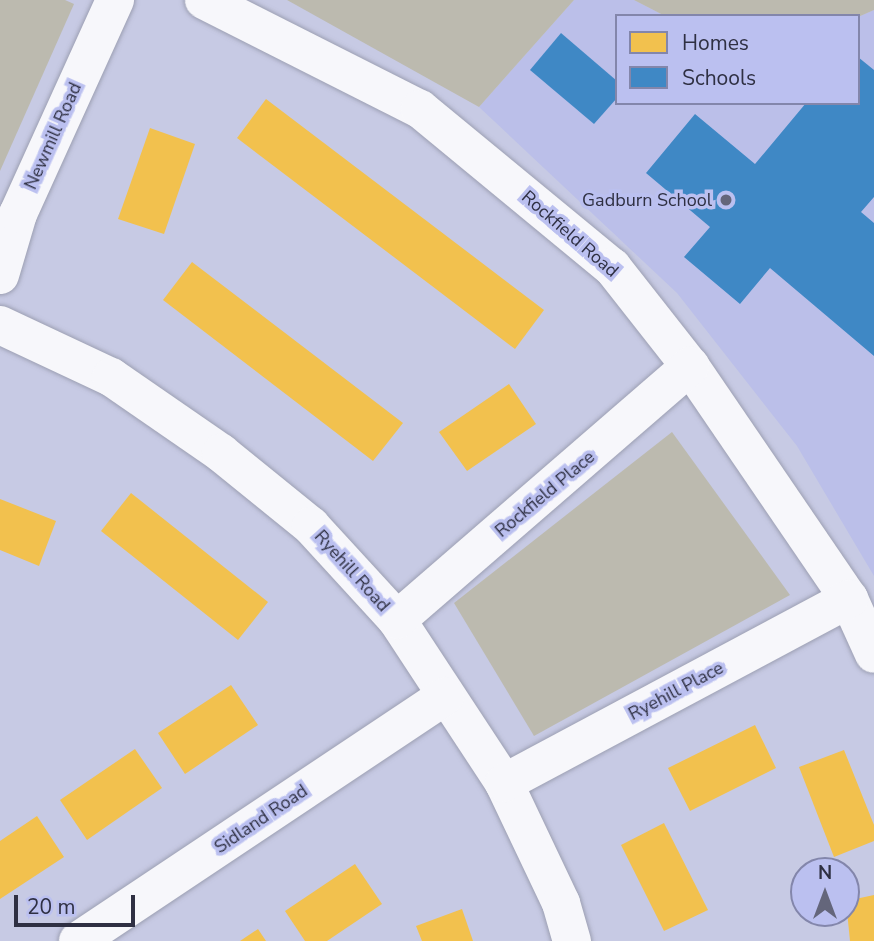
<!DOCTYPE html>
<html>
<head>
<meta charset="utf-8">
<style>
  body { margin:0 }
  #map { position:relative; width:874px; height:941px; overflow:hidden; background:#c7cae4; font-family:"Nunito Sans",sans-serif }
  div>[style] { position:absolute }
  .built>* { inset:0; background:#bbbfe9 }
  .green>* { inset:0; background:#bcbaaf }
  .homes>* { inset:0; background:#f2c14e }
  .schools>* { inset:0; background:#3f88c5 }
  .roads { filter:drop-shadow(0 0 2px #9c9fb2) drop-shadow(0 0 2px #9c9fb2) }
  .minor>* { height:38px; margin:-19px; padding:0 19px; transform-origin:19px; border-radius:19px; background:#f7f7fb }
  .dots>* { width:19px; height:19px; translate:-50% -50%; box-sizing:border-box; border:4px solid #bbc0f0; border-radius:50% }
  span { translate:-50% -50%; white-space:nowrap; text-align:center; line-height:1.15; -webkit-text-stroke:7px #bbc0f0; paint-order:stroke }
  .street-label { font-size:18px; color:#2f3043 }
  .poi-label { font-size:18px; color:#2f3043 }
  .right { translate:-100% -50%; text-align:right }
  .legend { position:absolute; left:615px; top:14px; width:245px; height:91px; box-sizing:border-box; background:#bbc0f0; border:2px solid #8386ab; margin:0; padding:9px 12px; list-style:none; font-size:21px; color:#2f3043 }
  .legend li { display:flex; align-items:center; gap:14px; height:35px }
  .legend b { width:35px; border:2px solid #8386ab }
  .north { position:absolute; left:790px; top:857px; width:70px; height:70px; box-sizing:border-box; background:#bbc0f0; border:2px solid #8386ab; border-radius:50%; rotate:0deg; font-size:19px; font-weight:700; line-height:28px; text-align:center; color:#2f3043 }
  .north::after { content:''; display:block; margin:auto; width:24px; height:32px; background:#64667b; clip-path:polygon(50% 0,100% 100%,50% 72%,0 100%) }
  .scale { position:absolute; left:14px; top:895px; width:121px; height:32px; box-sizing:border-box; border:4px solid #2f3043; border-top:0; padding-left:9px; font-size:21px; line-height:24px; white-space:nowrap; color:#2f3043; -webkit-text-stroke:5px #bbc0f0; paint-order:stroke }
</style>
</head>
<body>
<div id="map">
  <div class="built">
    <div style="clip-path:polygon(574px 0,634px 0,665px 16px,617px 16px,617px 103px,858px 103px,858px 17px,874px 10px,874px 576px,797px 446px,677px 293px,479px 107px)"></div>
  </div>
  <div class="green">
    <div style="clip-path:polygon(0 0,65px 0,74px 4px,0 171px)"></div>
    <div style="clip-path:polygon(287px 0,574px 0,479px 107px)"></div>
    <div style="clip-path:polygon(634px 0,874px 0,874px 10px,858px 17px,665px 16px)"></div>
    <div style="clip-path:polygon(672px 432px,790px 595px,534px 736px,454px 603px)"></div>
  </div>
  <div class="homes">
    <div style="clip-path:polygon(266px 99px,544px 310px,515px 349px,237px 138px)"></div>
    <div style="clip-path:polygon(150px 128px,195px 144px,164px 234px,118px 219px)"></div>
    <div style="clip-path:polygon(192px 262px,403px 423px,373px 461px,163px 300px)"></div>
    <div style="clip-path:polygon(509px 384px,536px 424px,467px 471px,439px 432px)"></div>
    <div style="clip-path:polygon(131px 493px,268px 602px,238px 640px,101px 531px)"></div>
    <div style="clip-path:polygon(0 499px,56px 521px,39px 566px,0 550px)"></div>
    <div style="clip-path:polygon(231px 685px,258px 725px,185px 774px,158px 733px)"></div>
    <div style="clip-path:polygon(755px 725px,776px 768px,690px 811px,668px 768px)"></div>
    <div style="clip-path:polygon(135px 749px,162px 788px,87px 840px,60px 800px)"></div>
    <div style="clip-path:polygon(844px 750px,874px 825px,874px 841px,834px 857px,799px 767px)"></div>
    <div style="clip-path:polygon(37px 816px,64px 857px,0 899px,0 841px)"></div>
    <div style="clip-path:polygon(664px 823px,708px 910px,664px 931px,621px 845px)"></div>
    <div style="clip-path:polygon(355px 864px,382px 904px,327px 941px,305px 941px,285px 911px)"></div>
    <div style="clip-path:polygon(874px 895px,874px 941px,850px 941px,846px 901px)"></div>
    <div style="clip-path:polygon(462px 909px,473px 941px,422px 941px,416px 926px)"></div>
    <div style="clip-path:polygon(258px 929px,266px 941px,240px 941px)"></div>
  </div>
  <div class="schools">
    <div style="clip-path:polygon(561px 33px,617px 81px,617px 98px,594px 124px,530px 70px)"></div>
    <div style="clip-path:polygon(858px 57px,874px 70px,874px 197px,861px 212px,874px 223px,874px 356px,770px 268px,740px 304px,684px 257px,710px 227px,646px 173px,695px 114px,755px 164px,806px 103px,858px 103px)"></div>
  </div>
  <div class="roads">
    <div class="minor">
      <div style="left:204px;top:0;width:242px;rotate:26.8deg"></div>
      <div style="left:420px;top:109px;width:249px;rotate:39.5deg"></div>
      <div style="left:612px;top:267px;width:126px;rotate:51.8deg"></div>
      <div style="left:690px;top:366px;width:282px;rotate:55.7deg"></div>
      <div style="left:849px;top:599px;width:60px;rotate:65.6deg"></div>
      <div style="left:0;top:275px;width:64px;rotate:-73.6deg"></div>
      <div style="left:18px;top:214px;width:235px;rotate:-65.6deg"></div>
      <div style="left:0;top:325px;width:123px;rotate:25.1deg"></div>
      <div style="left:111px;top:377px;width:134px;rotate:34.6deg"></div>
      <div style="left:221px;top:453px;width:116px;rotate:39deg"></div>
      <div style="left:311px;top:526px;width:127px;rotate:47.5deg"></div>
      <div style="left:397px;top:620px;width:195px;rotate:56.7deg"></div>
      <div style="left:504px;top:783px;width:133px;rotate:64.6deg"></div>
      <div style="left:561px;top:903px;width:40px;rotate:74deg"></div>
      <div style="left:397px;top:620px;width:388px;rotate:-40.9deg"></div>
      <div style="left:504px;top:783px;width:391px;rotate:-28.1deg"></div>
      <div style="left:78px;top:941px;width:441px;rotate:-33.7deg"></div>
    </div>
  </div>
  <div class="dots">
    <div style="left:726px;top:200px;background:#64667b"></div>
  </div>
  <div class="street-label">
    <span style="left:53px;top:136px;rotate:-66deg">Newmill Road</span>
    <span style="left:570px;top:234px;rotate:41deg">Rockfield Road</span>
    <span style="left:545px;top:494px;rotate:-40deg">Rockfield Place</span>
    <span style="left:352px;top:571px;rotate:48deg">Ryehill Road</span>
    <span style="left:676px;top:691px;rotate:-28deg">Ryehill Place</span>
    <span style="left:261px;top:819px;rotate:-34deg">Sidland Road</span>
  </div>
  <div class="poi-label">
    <span class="right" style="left:712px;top:200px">Gadburn School</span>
  </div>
  <ul class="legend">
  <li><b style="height:19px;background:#f2c14e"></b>Homes</li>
  <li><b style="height:19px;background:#3f88c5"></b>Schools</li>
  </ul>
  <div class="north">N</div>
  <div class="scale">20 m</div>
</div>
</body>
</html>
